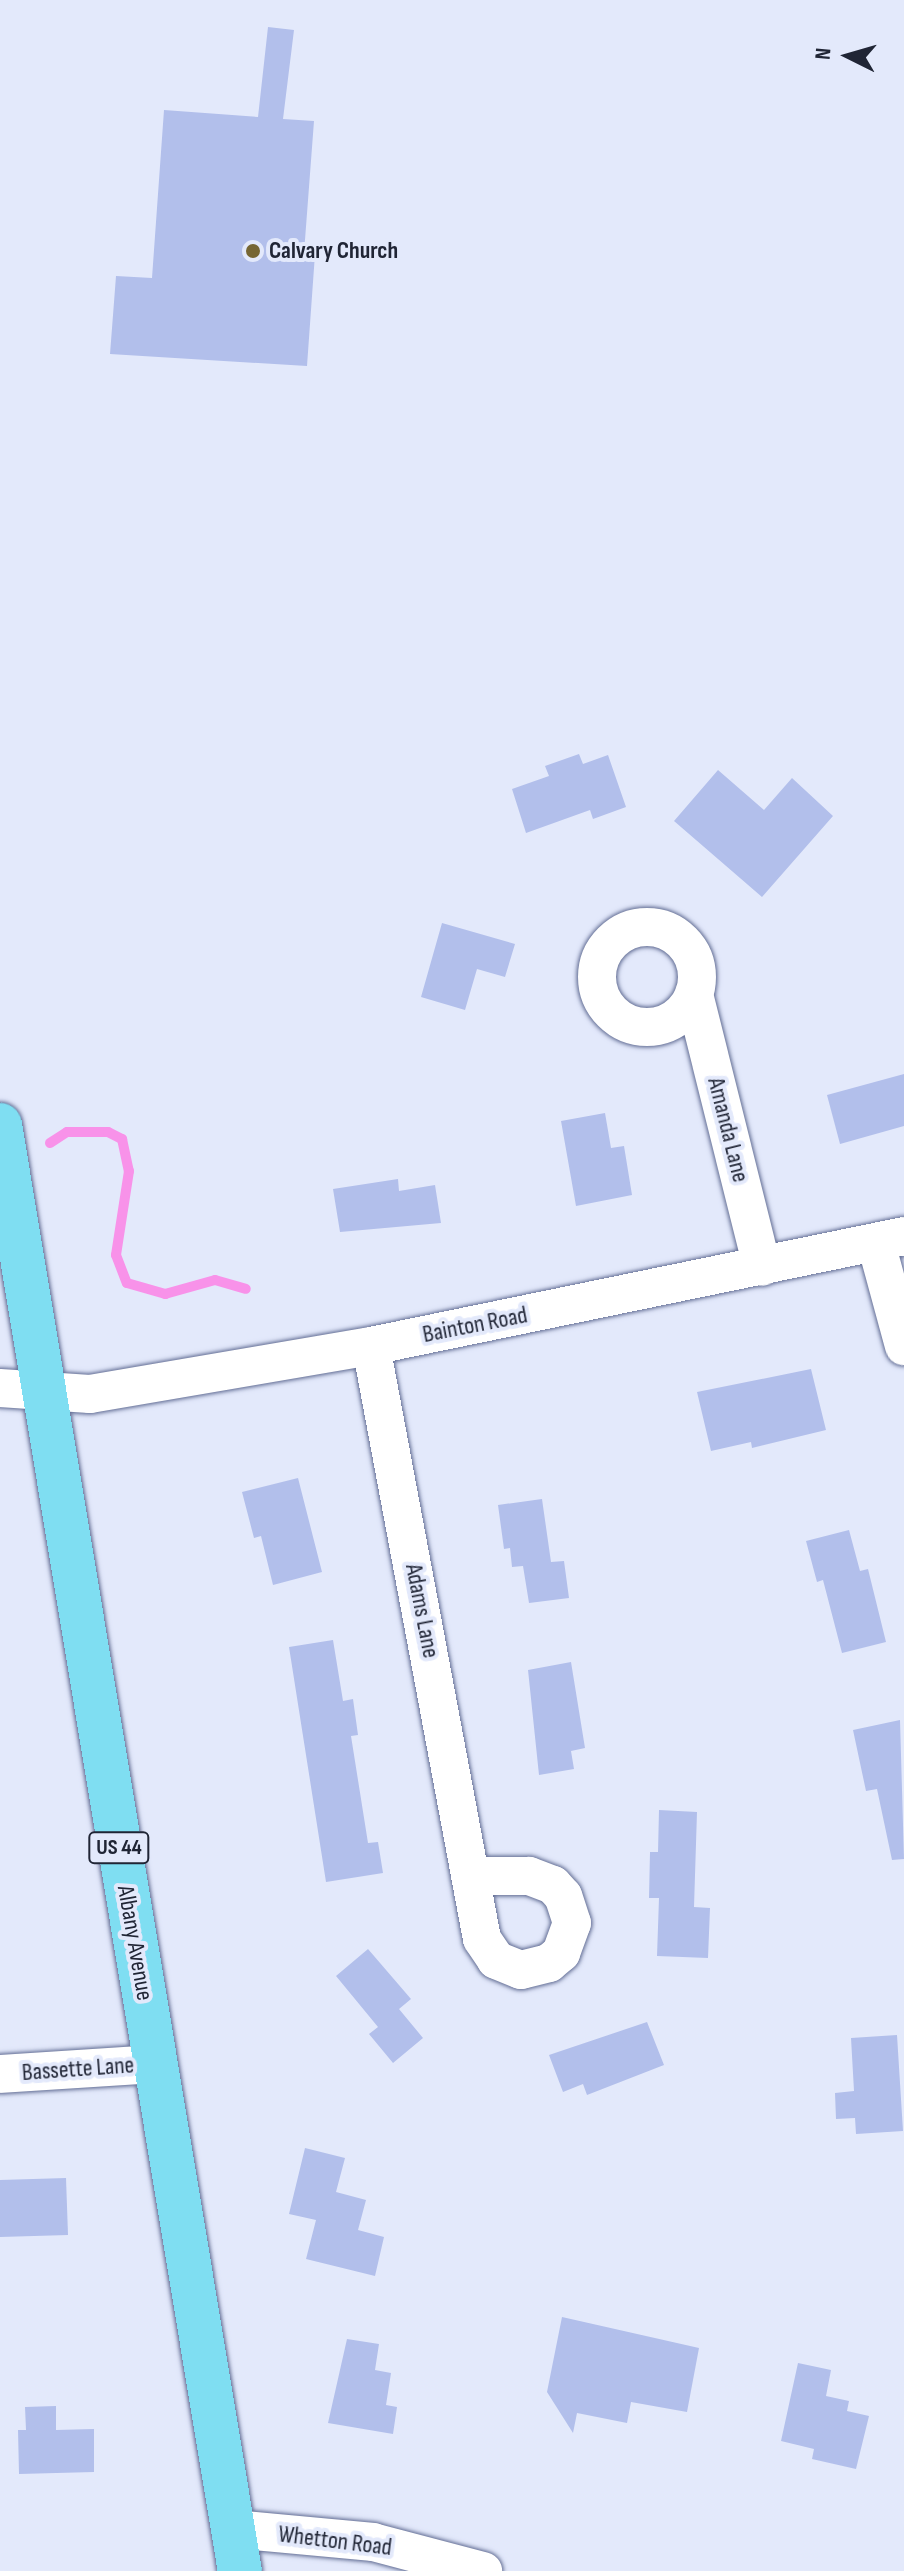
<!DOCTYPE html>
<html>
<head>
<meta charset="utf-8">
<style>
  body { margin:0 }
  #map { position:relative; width:904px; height:2571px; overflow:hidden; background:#e3e9fb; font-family:"Sofia Sans Condensed",sans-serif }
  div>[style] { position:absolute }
  .stream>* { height:10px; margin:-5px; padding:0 5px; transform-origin:5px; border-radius:5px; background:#f892e9 }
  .building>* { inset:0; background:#b2bfeb }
  .roads { filter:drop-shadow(0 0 2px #636e95) drop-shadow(0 0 2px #636e95) }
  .street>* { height:38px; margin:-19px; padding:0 19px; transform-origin:19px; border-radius:19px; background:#fff }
  .street>.ring { margin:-19px; padding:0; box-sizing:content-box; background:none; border:38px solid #fff; border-radius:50% }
  .highway>* { height:44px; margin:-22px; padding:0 22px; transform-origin:22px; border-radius:22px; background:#7fdef2 }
  .dots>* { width:22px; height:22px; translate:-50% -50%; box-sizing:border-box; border:4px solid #e3e9fb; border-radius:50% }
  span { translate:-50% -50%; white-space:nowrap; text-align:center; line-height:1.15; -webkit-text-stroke:8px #e3e9fb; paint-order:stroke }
  .shield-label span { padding:2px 6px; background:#e3e9fb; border:2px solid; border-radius:6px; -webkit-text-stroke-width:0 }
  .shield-label { font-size:22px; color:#202535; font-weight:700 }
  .poi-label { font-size:24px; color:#202535; font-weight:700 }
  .left { translate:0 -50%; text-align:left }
  .street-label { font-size:24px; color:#202535 }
  .north { position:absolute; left:808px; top:16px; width:80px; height:80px; -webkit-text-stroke:6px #e3e9fb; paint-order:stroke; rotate:275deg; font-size:22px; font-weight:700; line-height:32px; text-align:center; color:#202535 }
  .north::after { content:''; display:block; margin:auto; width:28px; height:36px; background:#202535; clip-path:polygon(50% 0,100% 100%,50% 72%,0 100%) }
</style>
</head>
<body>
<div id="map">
  <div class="stream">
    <div style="left:50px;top:1143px;width:20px;rotate:-33deg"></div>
    <div style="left:67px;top:1132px;width:41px"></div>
    <div style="left:108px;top:1132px;width:16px;rotate:27deg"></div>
    <div style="left:122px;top:1139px;width:33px;rotate:78deg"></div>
    <div style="left:129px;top:1171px;width:85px;rotate:98.8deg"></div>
    <div style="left:116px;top:1255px;width:30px;rotate:69deg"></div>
    <div style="left:127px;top:1283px;width:40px;rotate:16deg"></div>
    <div style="left:165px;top:1294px;width:52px;rotate:-15.6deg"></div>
    <div style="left:215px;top:1280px;width:32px;rotate:16deg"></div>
  </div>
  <div class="building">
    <div style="clip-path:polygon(268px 27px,294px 30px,283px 119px,314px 121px,304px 253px,315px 254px,307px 366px,110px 354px,116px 276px,152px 278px,164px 110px,258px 117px)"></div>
    <div style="clip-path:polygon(579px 754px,583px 764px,608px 755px,626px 807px,593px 819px,590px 810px,526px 833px,512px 789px,549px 776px,545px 766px)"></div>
    <div style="clip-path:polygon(718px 770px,764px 810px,792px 778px,833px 816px,762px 897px,674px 821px)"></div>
    <div style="clip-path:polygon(442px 923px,515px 944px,505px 977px,477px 969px,465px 1010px,421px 997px)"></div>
    <div style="clip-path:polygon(904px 1074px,904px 1126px,840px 1144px,827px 1095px)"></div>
    <div style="clip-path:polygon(605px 1113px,611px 1148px,624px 1146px,632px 1195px,576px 1206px,561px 1121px)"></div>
    <div style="clip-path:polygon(398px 1179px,399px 1191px,435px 1185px,441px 1223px,340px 1232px,333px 1189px)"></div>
    <div style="clip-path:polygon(811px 1369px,826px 1430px,752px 1448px,751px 1442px,711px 1451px,697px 1392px)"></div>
    <div style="clip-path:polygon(298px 1478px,322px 1572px,273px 1585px,261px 1536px,254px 1538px,242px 1492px)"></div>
    <div style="clip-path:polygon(542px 1499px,551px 1562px,564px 1561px,569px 1598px,529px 1603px,523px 1566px,512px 1567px,510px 1548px,504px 1549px,498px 1505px)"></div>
    <div style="clip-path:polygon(849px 1530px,860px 1571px,868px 1569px,886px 1642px,842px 1653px,823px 1580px,817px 1582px,806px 1541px)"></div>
    <div style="clip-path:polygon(333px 1640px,343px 1701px,353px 1699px,358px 1735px,351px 1736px,368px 1843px,378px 1842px,383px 1873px,326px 1882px,289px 1647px)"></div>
    <div style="clip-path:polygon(571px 1662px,585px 1748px,571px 1751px,574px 1769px,539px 1775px,528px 1670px)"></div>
    <div style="clip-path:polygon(900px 1720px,904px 1859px,892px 1860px,877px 1789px,866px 1791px,853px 1730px)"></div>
    <div style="clip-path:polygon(659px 1810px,697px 1812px,694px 1907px,710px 1908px,708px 1958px,657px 1956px,659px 1898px,649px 1898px,650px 1852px,658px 1852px)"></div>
    <div style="clip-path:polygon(368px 1949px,411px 1999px,399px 2009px,423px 2038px,393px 2063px,369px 2034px,378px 2027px,336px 1976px)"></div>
    <div style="clip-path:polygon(647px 2022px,664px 2065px,587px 2095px,583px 2084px,563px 2092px,549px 2055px)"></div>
    <div style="clip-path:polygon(897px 2035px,903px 2131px,856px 2134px,855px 2118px,836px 2119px,835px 2093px,854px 2091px,851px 2038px)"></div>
    <div style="clip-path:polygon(305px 2148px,345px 2158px,336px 2192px,366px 2200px,358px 2230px,384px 2237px,375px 2276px,306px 2259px,316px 2220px,289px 2214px)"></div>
    <div style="clip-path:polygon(66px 2178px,68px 2235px,0 2237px,0 2180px)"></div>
    <div style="clip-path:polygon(562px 2317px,699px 2348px,687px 2412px,631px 2402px,627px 2423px,577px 2413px,573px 2433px,547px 2392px)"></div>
    <div style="clip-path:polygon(347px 2339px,379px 2344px,375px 2370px,391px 2373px,386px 2405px,397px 2407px,393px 2434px,328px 2423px)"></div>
    <div style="clip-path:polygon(798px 2363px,831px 2370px,826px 2396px,849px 2401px,847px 2411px,869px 2416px,856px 2469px,812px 2459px,814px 2449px,781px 2441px)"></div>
    <div style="clip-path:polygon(56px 2406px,56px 2430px,94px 2429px,94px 2472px,19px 2474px,18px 2430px,26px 2430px,25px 2407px)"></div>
  </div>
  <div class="roads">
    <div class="street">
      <div class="ring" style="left:597px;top:927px;width:62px;height:62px"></div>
      <div style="left:694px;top:994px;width:281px;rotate:76deg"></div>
      <div style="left:876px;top:1243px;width:107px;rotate:74.8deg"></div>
      <div style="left:371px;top:1346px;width:603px;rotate:79.4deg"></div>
      <div style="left:482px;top:1939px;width:25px;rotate:56deg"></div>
      <div style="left:496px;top:1960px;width:27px;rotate:22deg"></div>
      <div style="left:521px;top:1970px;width:29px;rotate:-14deg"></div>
      <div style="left:549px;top:1963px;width:16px;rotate:-40deg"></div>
      <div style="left:561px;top:1953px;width:32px;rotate:-70deg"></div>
      <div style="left:572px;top:1923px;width:28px;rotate:-108deg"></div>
      <div style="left:563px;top:1896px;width:15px;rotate:-132deg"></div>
      <div style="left:553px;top:1885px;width:26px;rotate:-159deg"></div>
      <div style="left:529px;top:1876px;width:56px;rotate:180deg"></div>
      <div style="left:0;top:1388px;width:90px;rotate:3.8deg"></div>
      <div style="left:90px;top:1394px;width:285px;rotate:-9.7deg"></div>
      <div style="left:371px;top:1346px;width:544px;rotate:-11.66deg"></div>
      <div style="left:0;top:2074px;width:156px;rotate:-3.7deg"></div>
      <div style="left:233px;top:2529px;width:141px;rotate:5.3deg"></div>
      <div style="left:373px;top:2542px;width:114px;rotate:14.8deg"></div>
    </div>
    <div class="highway">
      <div style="left:0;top:1125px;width:1466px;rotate:80.58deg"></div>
    </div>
  </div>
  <div class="dots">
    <div style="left:253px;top:251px;background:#766634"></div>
  </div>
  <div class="shield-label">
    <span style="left:119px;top:1848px">US 44</span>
  </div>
  <div class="poi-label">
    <span class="left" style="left:269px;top:251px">Calvary Church</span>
  </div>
  <div class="street-label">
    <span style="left:728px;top:1130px;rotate:76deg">Amanda Lane</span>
    <span style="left:475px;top:1325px;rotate:-11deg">Bainton Road</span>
    <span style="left:422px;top:1611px;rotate:79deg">Adams Lane</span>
    <span style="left:135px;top:1943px;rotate:80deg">Albany Avenue</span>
    <span style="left:78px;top:2069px;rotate:-4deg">Bassette Lane</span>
    <span style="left:335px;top:2541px;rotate:7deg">Whetton Road</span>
  </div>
  <div class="north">N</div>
</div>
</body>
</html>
